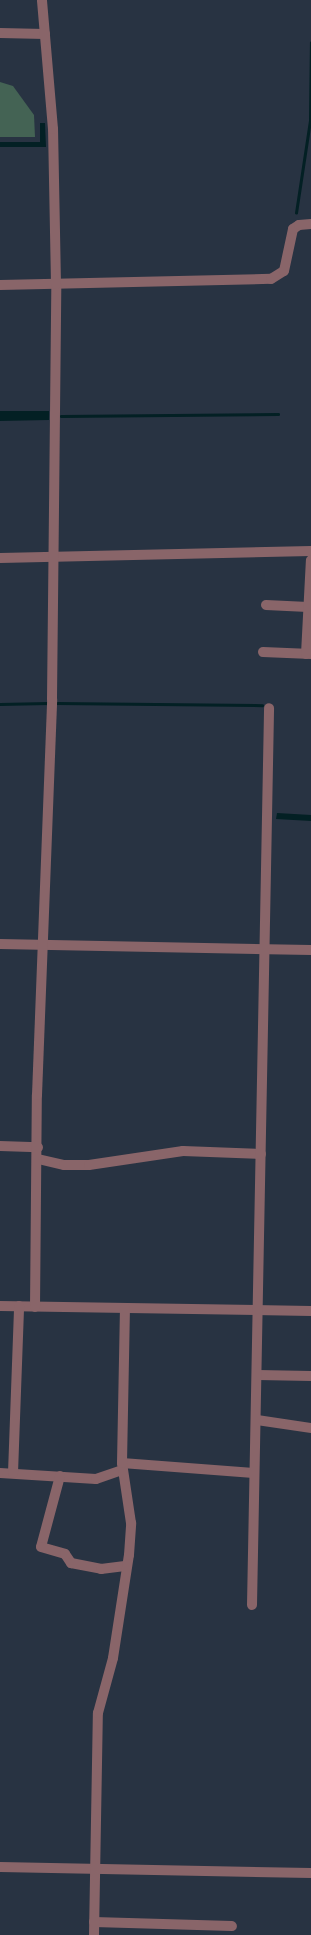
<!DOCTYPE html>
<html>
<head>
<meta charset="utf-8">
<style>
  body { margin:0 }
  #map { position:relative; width:311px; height:1935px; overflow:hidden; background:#283342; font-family:"Asap Condensed",sans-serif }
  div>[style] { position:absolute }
  .forest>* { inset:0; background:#446354 }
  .water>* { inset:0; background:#032024 }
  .stream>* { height:2.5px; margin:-1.25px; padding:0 1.25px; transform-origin:1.25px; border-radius:1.25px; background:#032024 }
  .minor>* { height:10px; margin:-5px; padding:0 5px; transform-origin:5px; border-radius:5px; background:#896569 }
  span { translate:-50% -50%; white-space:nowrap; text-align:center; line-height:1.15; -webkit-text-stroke:3px #151a21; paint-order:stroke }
</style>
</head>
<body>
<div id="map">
  <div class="forest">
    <div style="clip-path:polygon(0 82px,13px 86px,34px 115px,35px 137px,0 137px)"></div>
  </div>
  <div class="water">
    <div style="clip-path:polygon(40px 123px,45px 123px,46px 147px,0 147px,0 142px,40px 142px)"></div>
    <div style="clip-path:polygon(0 411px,49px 411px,49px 420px,0 421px)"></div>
    <div style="clip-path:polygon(277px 813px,311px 815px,311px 821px,276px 819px)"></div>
  </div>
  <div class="stream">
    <div style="left:296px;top:213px;width:94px;rotate:-81.4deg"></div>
    <div style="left:310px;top:120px;width:77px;rotate:-89.3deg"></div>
    <div style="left:61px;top:416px;width:217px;rotate:-0.5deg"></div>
    <div style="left:56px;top:703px;width:206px;rotate:0.6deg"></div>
    <div style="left:0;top:704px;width:48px;rotate:-1.2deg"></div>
  </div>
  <div class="minor">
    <div style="left:0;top:33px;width:45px;rotate:1.3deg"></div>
    <div style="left:0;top:285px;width:271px;rotate:-1.3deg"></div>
    <div style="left:271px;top:279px;width:15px;rotate:-32deg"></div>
    <div style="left:284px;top:271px;width:43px;rotate:-77.9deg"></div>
    <div style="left:293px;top:229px;width:7px;rotate:-34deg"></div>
    <div style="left:299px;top:225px;width:12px;rotate:-5deg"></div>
    <div style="left:0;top:558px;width:311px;rotate:-1.3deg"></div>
    <div style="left:266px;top:605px;width:42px;rotate:2.7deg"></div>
    <div style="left:263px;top:652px;width:48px;rotate:2.4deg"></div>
    <div style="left:306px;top:654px;width:94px;rotate:-87deg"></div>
    <div style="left:0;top:944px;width:311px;rotate:1.1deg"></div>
    <div style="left:0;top:1146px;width:38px;rotate:2deg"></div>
    <div style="left:38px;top:1159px;width:27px;rotate:13deg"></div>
    <div style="left:64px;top:1165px;width:25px"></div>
    <div style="left:89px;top:1165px;width:95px;rotate:-8.5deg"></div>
    <div style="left:183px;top:1151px;width:78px;rotate:2.2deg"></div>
    <div style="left:0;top:1306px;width:311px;rotate:0.9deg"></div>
    <div style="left:35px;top:1307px;width:212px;rotate:-89.5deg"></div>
    <div style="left:37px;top:1095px;width:396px;rotate:-87.8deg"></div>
    <div style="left:52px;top:699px;width:415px;rotate:-89.4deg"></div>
    <div style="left:56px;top:284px;width:155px;rotate:-91.1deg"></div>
    <div style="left:53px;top:129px;width:129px;rotate:-94.9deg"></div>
    <div style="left:258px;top:1375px;width:53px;rotate:1.1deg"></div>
    <div style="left:257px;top:1420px;width:55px;rotate:8.4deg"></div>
    <div style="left:122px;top:1463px;width:132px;rotate:4.3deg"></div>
    <div style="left:0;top:1473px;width:96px;rotate:3.6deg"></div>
    <div style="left:96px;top:1479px;width:28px;rotate:-19deg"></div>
    <div style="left:13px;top:1473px;width:167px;rotate:-87.9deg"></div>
    <div style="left:60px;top:1476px;width:73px;rotate:105deg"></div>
    <div style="left:41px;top:1547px;width:25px;rotate:16deg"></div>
    <div style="left:65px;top:1554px;width:11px;rotate:56deg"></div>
    <div style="left:71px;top:1563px;width:31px;rotate:11deg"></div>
    <div style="left:101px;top:1569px;width:26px;rotate:-7deg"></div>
    <div style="left:252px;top:1605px;width:897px;rotate:-88.91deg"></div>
    <div style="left:0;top:1867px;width:311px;rotate:1.1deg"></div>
    <div style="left:94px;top:1922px;width:138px;rotate:1.7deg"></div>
    <div style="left:94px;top:1935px;width:222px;rotate:-89deg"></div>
    <div style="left:98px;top:1713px;width:57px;rotate:-74.7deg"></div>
    <div style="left:113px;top:1658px;width:104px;rotate:-81.2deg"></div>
    <div style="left:129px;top:1555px;width:32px;rotate:-86deg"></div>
    <div style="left:131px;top:1523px;width:61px;rotate:-98.5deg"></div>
    <div style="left:122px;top:1463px;width:155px;rotate:-88.9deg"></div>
  </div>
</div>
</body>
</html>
